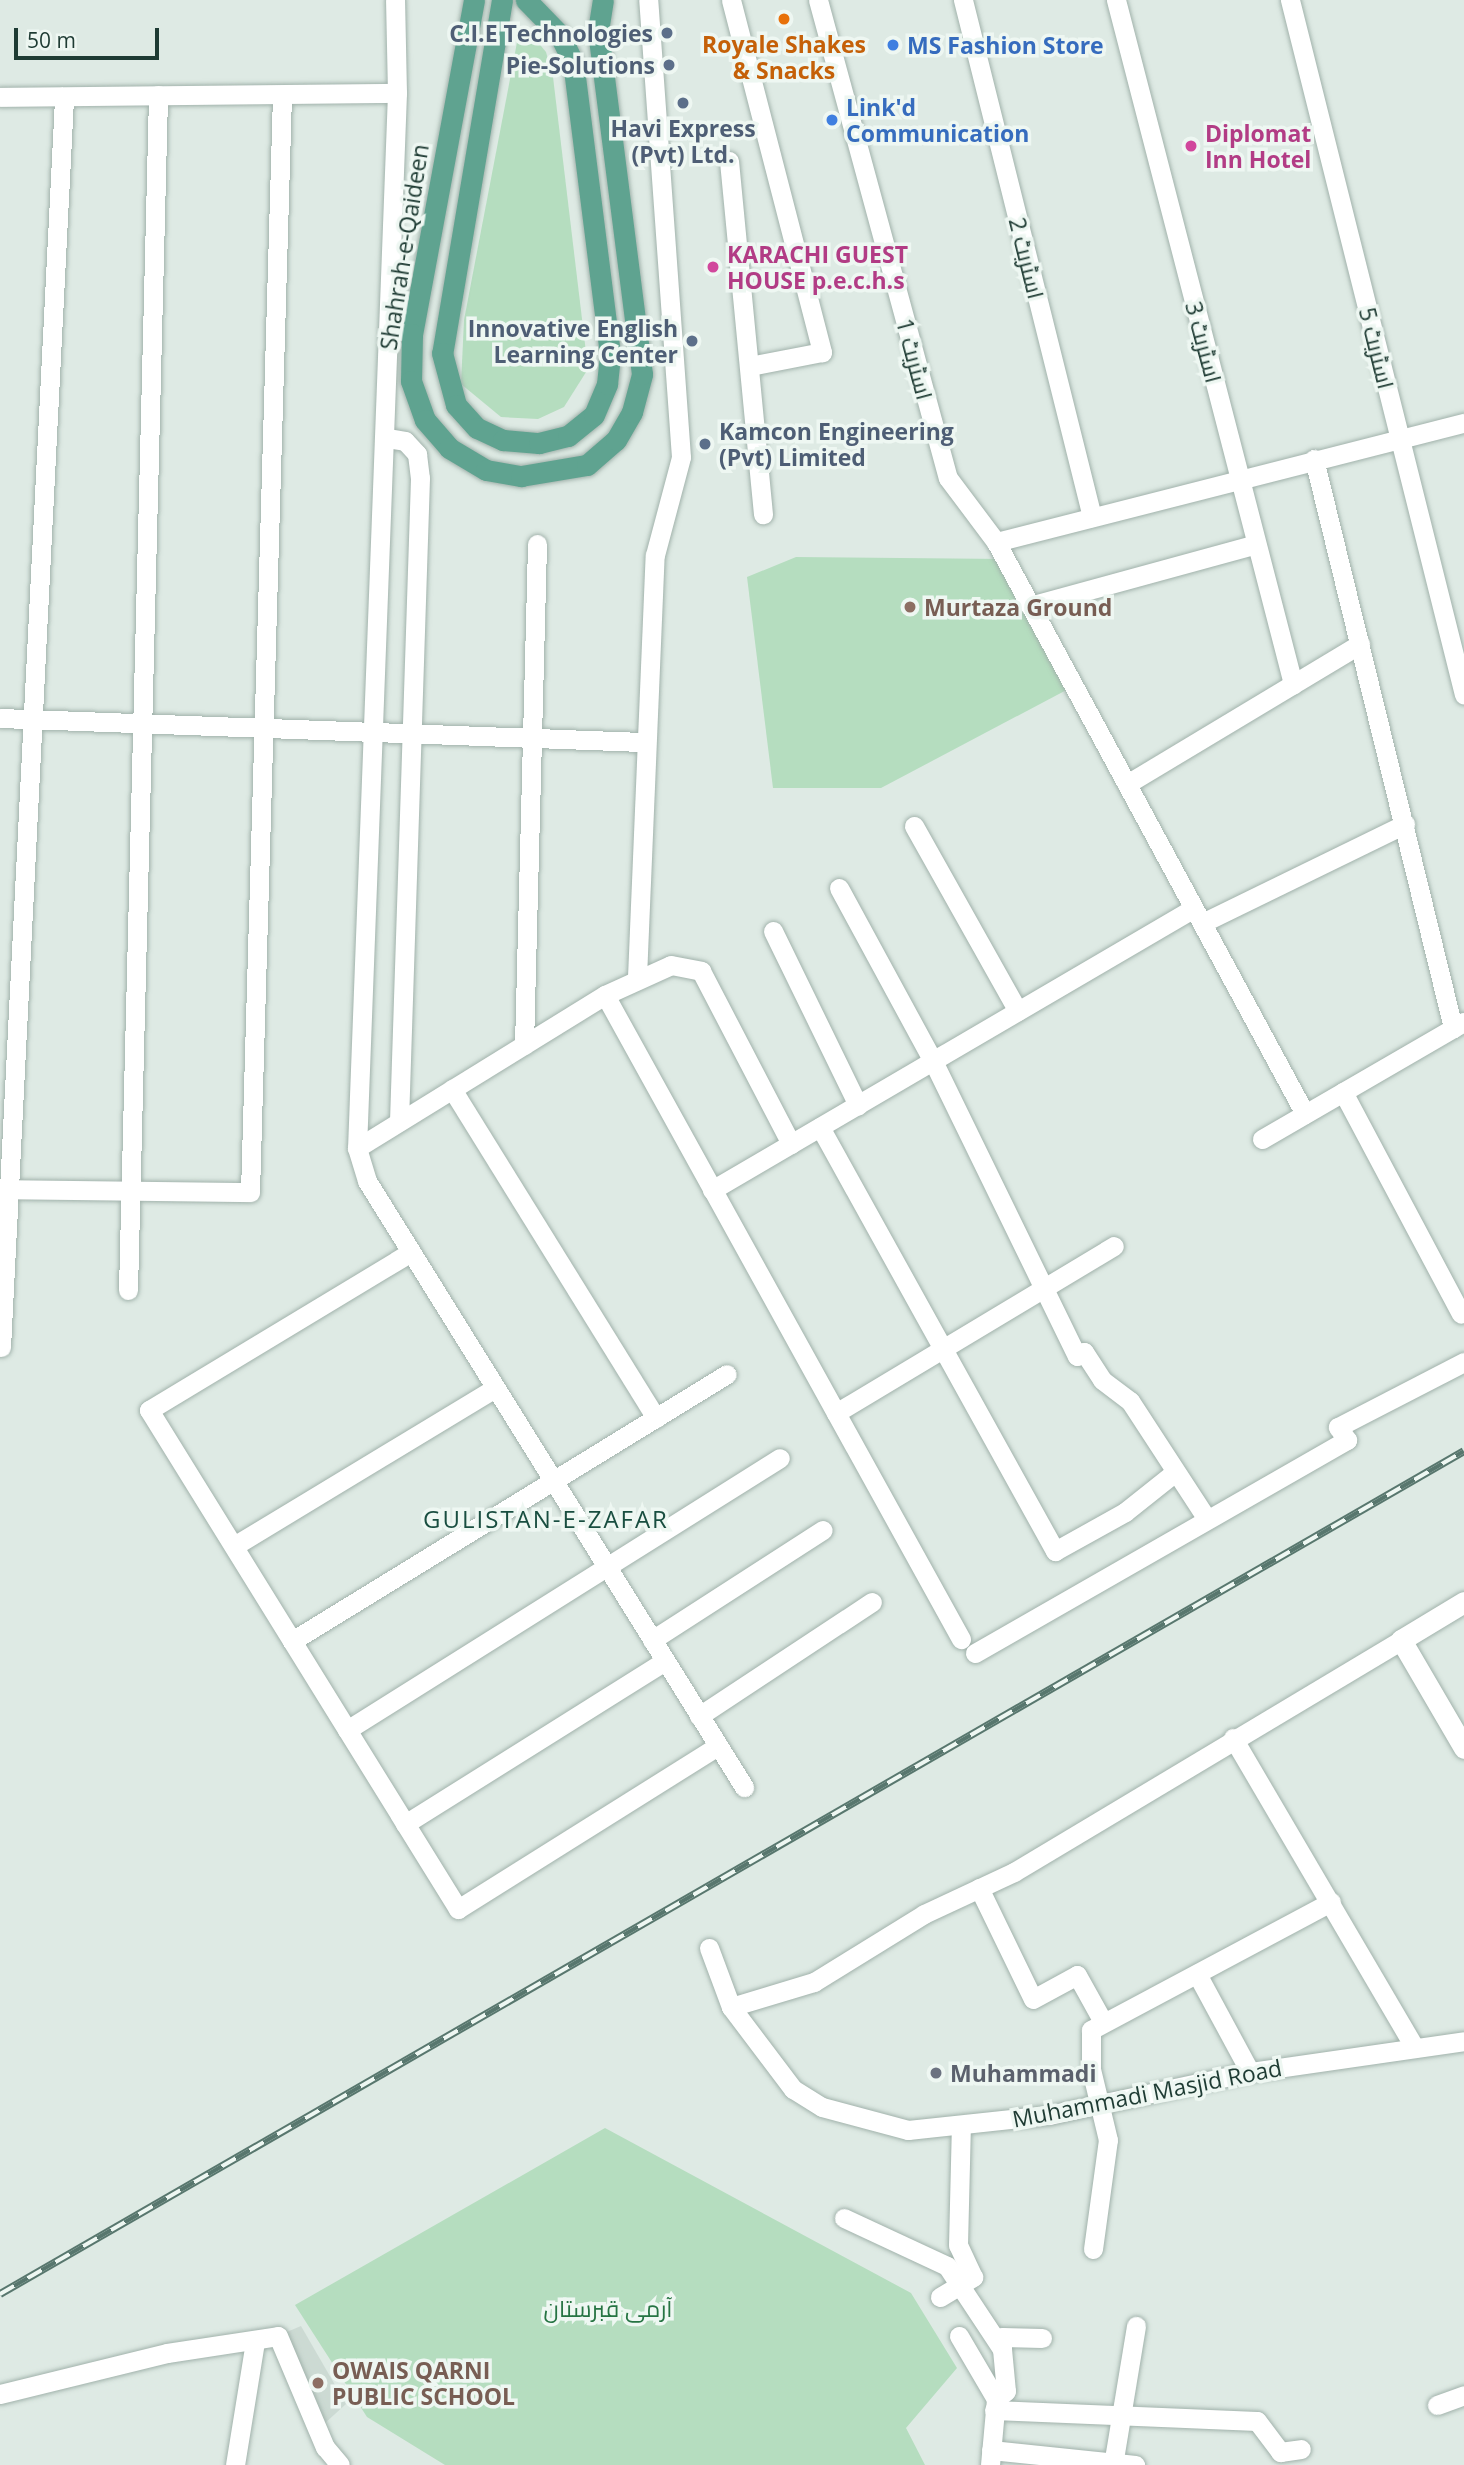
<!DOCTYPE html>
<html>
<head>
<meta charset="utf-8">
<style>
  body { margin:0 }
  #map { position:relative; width:1464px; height:2465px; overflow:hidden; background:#deeae4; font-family:"Open Sans",Cairo,sans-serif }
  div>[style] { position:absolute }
  .built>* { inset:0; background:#ccdad3 }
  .green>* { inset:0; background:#b5ddbf }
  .roads { filter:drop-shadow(0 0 2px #a1b2ab) drop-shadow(0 0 2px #a1b2ab) }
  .street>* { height:19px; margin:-9.5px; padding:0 9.5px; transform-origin:9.5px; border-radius:9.5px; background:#fff }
  .secondary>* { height:21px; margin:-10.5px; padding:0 10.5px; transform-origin:10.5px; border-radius:10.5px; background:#fff }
  .primary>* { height:21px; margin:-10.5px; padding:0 10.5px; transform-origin:10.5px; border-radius:10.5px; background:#5fa390 }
  .rail>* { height:8px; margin-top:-4px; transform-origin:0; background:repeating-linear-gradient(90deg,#eef7f2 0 16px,#58776e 0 32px); box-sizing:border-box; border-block:2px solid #58776e }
  .dots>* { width:19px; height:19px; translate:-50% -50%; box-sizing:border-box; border:4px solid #eef7f2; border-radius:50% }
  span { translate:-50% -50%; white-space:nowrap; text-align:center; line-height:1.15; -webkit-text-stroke:7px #eef7f2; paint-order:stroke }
  .service-label { font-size:23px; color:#4e5e75; font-weight:700 }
  .right { translate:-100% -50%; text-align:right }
  .left { translate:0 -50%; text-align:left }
  .food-label { font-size:23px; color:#c56008; font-weight:700 }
  .shop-label { font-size:23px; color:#366cbe; font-weight:700 }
  .hotel-label { font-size:23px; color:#b23c85; font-weight:700 }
  .street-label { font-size:23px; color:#1e3b33 }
  .education-label { font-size:23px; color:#785e54; font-weight:700 }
  .worship-label { font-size:23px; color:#5b616d; font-weight:700 }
  .park-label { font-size:23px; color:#267443 }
  .neighbourhood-label { font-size:24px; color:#194e40; letter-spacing:2px }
  .scale { position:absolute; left:14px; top:28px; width:145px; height:32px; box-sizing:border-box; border:4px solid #1e3b33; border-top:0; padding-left:9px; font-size:21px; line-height:24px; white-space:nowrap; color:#1e3b33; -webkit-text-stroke:5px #eef7f2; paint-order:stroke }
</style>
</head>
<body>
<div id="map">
  <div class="built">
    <div style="clip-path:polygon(301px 2326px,346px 2404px,324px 2424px,282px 2334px)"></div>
  </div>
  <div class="green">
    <div style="clip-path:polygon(527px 29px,546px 52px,553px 77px,588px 369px,564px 407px,538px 419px,501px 417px,461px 384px,464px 320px,519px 32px)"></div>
    <div style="clip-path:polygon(796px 557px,1005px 559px,1074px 686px,881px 788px,773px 788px,747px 577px)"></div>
    <div style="clip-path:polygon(605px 2128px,911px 2293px,957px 2368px,906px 2428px,925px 2465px,445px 2465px,367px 2417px,295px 2305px)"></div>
  </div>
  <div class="roads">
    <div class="street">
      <div style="left:731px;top:0;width:364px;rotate:75.5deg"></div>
      <div style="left:822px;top:352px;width:73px;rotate:169deg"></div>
      <div style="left:818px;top:0;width:495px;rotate:74.8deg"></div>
      <div style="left:948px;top:478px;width:80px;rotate:53.1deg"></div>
      <div style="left:996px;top:542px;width:650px;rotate:61.62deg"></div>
      <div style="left:963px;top:0;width:533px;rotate:75.99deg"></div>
      <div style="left:1116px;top:0;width:707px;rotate:75.49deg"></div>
      <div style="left:1290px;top:0;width:716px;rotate:75.94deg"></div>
      <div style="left:397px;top:93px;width:1056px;rotate:92.17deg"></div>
      <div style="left:357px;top:1148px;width:34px;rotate:73deg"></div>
      <div style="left:367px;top:1181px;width:714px;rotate:58.11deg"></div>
      <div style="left:0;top:97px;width:397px;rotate:-0.6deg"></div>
      <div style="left:397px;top:93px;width:93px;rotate:-91.2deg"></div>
      <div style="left:729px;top:161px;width:355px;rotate:84.5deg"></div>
      <div style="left:387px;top:438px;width:18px;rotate:9deg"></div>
      <div style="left:405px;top:441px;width:18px;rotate:47deg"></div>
      <div style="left:417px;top:454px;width:24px;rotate:83deg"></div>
      <div style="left:420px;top:478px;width:644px;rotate:91.87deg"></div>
      <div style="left:1314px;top:459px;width:586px;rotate:76.27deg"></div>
      <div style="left:996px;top:542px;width:483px;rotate:-14.3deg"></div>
      <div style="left:1030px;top:606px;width:234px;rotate:-15.3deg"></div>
      <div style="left:0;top:718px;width:642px;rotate:2.14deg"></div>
      <div style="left:1127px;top:784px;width:272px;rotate:-31deg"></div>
      <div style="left:914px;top:826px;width:212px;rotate:60.7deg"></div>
      <div style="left:839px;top:888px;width:197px;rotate:61.5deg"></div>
      <div style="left:933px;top:1061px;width:328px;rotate:64deg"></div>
      <div style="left:1077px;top:1356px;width:8px;rotate:-30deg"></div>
      <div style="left:1084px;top:1352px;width:33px;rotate:57deg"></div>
      <div style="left:1102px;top:1380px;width:35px;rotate:37deg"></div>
      <div style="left:1130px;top:1401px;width:141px;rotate:56.9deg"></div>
      <div style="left:1202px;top:923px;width:226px;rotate:-26deg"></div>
      <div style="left:773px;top:931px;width:194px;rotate:64deg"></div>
      <div style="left:637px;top:977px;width:422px;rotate:-87.6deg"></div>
      <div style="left:655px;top:555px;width:101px;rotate:-75.1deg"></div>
      <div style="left:681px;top:457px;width:458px;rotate:-94.1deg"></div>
      <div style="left:605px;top:995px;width:736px;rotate:61.07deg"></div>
      <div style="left:524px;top:1045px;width:501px;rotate:-88.51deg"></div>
      <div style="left:452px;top:1089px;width:387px;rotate:58.2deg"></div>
      <div style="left:1343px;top:1092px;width:251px;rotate:62deg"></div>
      <div style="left:820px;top:1127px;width:485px;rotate:61deg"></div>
      <div style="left:1055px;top:1551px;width:80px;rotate:-29.1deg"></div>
      <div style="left:1125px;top:1512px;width:63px;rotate:-38.5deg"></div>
      <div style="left:1262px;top:1139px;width:233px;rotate:-30.1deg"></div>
      <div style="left:357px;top:1148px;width:291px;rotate:-31.7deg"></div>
      <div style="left:605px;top:995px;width:72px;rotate:-24.4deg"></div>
      <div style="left:671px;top:965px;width:31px;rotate:11deg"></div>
      <div style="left:701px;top:971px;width:195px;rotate:62.5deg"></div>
      <div style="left:0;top:1189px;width:250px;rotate:0.7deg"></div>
      <div style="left:250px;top:1192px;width:1096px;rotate:-88.33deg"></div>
      <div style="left:712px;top:1190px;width:558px;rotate:-30.33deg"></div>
      <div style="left:411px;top:1252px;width:306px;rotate:148.9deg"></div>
      <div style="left:149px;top:1410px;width:587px;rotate:58.23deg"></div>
      <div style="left:458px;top:1909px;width:307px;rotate:-32.1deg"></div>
      <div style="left:128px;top:1290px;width:1195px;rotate:-88.56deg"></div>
      <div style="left:1px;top:1347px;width:1252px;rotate:-87.11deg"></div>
      <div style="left:836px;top:1413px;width:324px;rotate:-31deg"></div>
      <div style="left:234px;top:1546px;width:305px;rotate:-31.2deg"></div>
      <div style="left:652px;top:1640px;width:203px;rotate:-32.8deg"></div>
      <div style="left:292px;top:1641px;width:510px;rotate:-31.54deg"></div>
      <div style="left:975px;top:1653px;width:429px;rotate:-29.8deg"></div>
      <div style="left:1347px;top:1440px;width:16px;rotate:-125deg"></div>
      <div style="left:1338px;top:1427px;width:142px;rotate:-27.3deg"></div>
      <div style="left:699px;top:1716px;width:207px;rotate:-33.4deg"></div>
      <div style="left:347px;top:1730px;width:511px;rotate:-32.14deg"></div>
      <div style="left:1233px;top:1738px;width:358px;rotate:59.6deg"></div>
      <div style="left:405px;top:1824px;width:307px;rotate:-32.1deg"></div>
      <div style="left:979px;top:1888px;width:123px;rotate:64.1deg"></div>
      <div style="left:1033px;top:1999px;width:50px;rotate:-28.6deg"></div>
      <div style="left:1077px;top:1975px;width:54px;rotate:61deg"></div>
      <div style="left:709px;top:1948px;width:63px;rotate:69.6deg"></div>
      <div style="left:731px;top:2007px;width:103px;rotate:52.9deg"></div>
      <div style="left:793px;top:2089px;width:34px;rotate:32deg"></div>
      <div style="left:822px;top:2107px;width:89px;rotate:15deg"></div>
      <div style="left:908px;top:2130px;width:142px;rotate:-6.1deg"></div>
      <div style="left:1049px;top:2115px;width:206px;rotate:-12.1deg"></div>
      <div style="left:1250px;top:2072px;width:216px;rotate:-8.2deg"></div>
      <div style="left:1197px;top:1974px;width:111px;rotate:61.6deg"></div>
      <div style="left:731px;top:2007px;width:87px;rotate:-16.8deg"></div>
      <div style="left:814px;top:1982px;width:129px;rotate:-31.7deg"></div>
      <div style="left:924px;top:1914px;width:99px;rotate:-25deg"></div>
      <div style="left:1014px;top:1872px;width:451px;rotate:-30.9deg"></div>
      <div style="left:844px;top:2218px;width:114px;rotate:25deg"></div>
      <div style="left:947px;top:2266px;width:100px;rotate:56.5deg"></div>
      <div style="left:1002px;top:2349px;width:42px;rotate:84.6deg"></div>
      <div style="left:1006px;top:2391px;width:13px;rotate:141deg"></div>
      <div style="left:1093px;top:2249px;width:110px;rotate:-82.2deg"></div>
      <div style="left:1108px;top:2140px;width:73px;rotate:-103.5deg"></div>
      <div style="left:1091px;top:2069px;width:39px;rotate:-90deg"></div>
      <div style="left:1091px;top:2030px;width:272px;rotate:-28.1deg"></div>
      <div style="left:940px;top:2297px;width:39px;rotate:-31deg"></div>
      <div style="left:973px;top:2277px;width:35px;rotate:-115deg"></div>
      <div style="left:958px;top:2245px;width:119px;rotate:-88.6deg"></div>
      <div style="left:959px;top:2336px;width:73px;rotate:59.6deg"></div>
      <div style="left:996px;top:2399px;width:66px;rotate:95.2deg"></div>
      <div style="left:1002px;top:2349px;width:12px;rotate:-90deg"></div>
      <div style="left:1002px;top:2337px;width:40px;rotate:1.4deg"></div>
      <div style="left:0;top:2394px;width:172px;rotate:-13.8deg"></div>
      <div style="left:167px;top:2353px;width:112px;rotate:-8.7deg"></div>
      <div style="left:278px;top:2336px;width:121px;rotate:67.1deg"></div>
      <div style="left:325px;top:2447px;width:23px;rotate:50deg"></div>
      <div style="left:1437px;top:2405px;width:29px;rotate:-20deg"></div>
      <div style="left:994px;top:2410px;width:263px;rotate:2.4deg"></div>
      <div style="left:1257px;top:2421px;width:39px;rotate:53deg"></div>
      <div style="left:1280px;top:2452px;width:21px;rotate:-8deg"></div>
      <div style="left:991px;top:2450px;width:145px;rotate:5.9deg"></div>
      <div style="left:235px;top:2465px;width:126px;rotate:-80.8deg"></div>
      <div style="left:1113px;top:2465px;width:141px;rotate:-80.6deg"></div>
    </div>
    <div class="secondary">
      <div style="left:1464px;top:1602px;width:74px;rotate:148.9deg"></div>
      <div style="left:1401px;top:1640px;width:125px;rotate:59.7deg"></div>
    </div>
    <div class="primary">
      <div style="left:474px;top:0;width:340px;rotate:100.5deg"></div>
      <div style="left:412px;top:334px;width:47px;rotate:91.2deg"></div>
      <div style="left:411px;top:381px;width:41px;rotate:70.3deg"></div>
      <div style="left:425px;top:420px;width:37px;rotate:49deg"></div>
      <div style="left:449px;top:448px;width:43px;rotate:30.7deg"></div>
      <div style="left:486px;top:470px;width:36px;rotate:10deg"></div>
      <div style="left:521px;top:476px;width:67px;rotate:-9.5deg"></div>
      <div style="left:587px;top:465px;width:38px;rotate:-41deg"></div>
      <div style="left:616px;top:440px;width:32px;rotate:-60deg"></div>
      <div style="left:632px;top:412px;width:39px;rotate:-75deg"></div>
      <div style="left:642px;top:374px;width:346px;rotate:-97.3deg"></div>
      <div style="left:598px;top:31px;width:31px;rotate:-81deg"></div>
      <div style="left:502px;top:0;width:358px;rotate:99.6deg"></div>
      <div style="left:442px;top:353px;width:54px;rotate:74.9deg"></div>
      <div style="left:456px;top:405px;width:31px;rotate:48deg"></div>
      <div style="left:477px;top:428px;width:29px;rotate:25deg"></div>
      <div style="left:503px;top:440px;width:36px;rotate:5deg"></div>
      <div style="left:539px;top:443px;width:30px;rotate:-14deg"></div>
      <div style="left:568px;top:436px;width:33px;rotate:-39deg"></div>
      <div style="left:594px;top:415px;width:34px;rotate:-67deg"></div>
      <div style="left:607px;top:384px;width:30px;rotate:-84deg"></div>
      <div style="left:610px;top:354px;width:294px;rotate:-97.2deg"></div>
      <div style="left:573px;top:62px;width:30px;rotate:-116deg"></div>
      <div style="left:560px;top:35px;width:49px;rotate:-134.2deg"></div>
    </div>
  </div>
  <div class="rail">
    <div style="left:0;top:2294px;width:1689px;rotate:-29.93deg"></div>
  </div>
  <div class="dots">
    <div style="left:784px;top:19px;background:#e8710a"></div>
    <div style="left:667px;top:33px;background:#5c6f8a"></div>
    <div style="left:893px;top:45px;background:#3f7fe0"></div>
    <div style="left:669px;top:65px;background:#5c6f8a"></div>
    <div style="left:683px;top:103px;background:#5c6f8a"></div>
    <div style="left:832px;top:120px;background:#3f7fe0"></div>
    <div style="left:1191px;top:146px;background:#d1479c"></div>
    <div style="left:713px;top:267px;background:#d1479c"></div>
    <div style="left:692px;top:341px;background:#5c6f8a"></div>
    <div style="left:705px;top:444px;background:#5c6f8a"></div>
    <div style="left:910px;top:607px;background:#8d6e63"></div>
    <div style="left:936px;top:2073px;background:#6b7280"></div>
    <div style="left:318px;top:2383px;background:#8d6e63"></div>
  </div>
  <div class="service-label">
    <span class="right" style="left:653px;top:33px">C.I.E Technologies</span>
    <span class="right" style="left:655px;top:65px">Pie-Solutions</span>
    <span style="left:683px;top:141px">Havi Express<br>(Pvt) Ltd.</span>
    <span class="right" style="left:678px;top:341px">Innovative English<br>Learning Center</span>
    <span class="left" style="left:719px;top:444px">Kamcon Engineering<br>(Pvt) Limited</span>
  </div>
  <div class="food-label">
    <span style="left:784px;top:57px">Royale Shakes<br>&amp; Snacks</span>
  </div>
  <div class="shop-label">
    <span class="left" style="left:907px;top:45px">MS Fashion Store</span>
    <span class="left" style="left:846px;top:120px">Link'd<br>Communication</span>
  </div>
  <div class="hotel-label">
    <span class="left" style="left:1205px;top:146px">Diplomat<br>Inn Hotel</span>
    <span class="left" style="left:727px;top:267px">KARACHI GUEST<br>HOUSE p.e.c.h.s</span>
  </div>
  <div class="street-label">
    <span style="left:404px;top:247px;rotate:-81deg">Shahrah-e-Qaideen</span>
    <span style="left:1027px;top:258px;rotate:76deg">اسٹریٹ 2</span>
    <span style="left:1204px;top:342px;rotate:75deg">اسٹریٹ 3</span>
    <span style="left:1377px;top:348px;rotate:76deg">اسٹریٹ 5</span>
    <span style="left:915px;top:359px;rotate:75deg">اسٹریٹ 1</span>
    <span style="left:1147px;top:2093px;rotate:-11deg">Muhammadi Masjid Road</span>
  </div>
  <div class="education-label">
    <span class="left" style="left:924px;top:607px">Murtaza Ground</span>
    <span class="left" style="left:332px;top:2383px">OWAIS QARNI<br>PUBLIC SCHOOL</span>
  </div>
  <div class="worship-label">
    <span class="left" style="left:950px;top:2073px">Muhammadi</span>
  </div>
  <div class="park-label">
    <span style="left:608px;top:2308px">آرمی قبرستان</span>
  </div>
  <div class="neighbourhood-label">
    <span style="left:546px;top:1519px">GULISTAN-E-ZAFAR</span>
  </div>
  <div class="scale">50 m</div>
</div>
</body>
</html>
